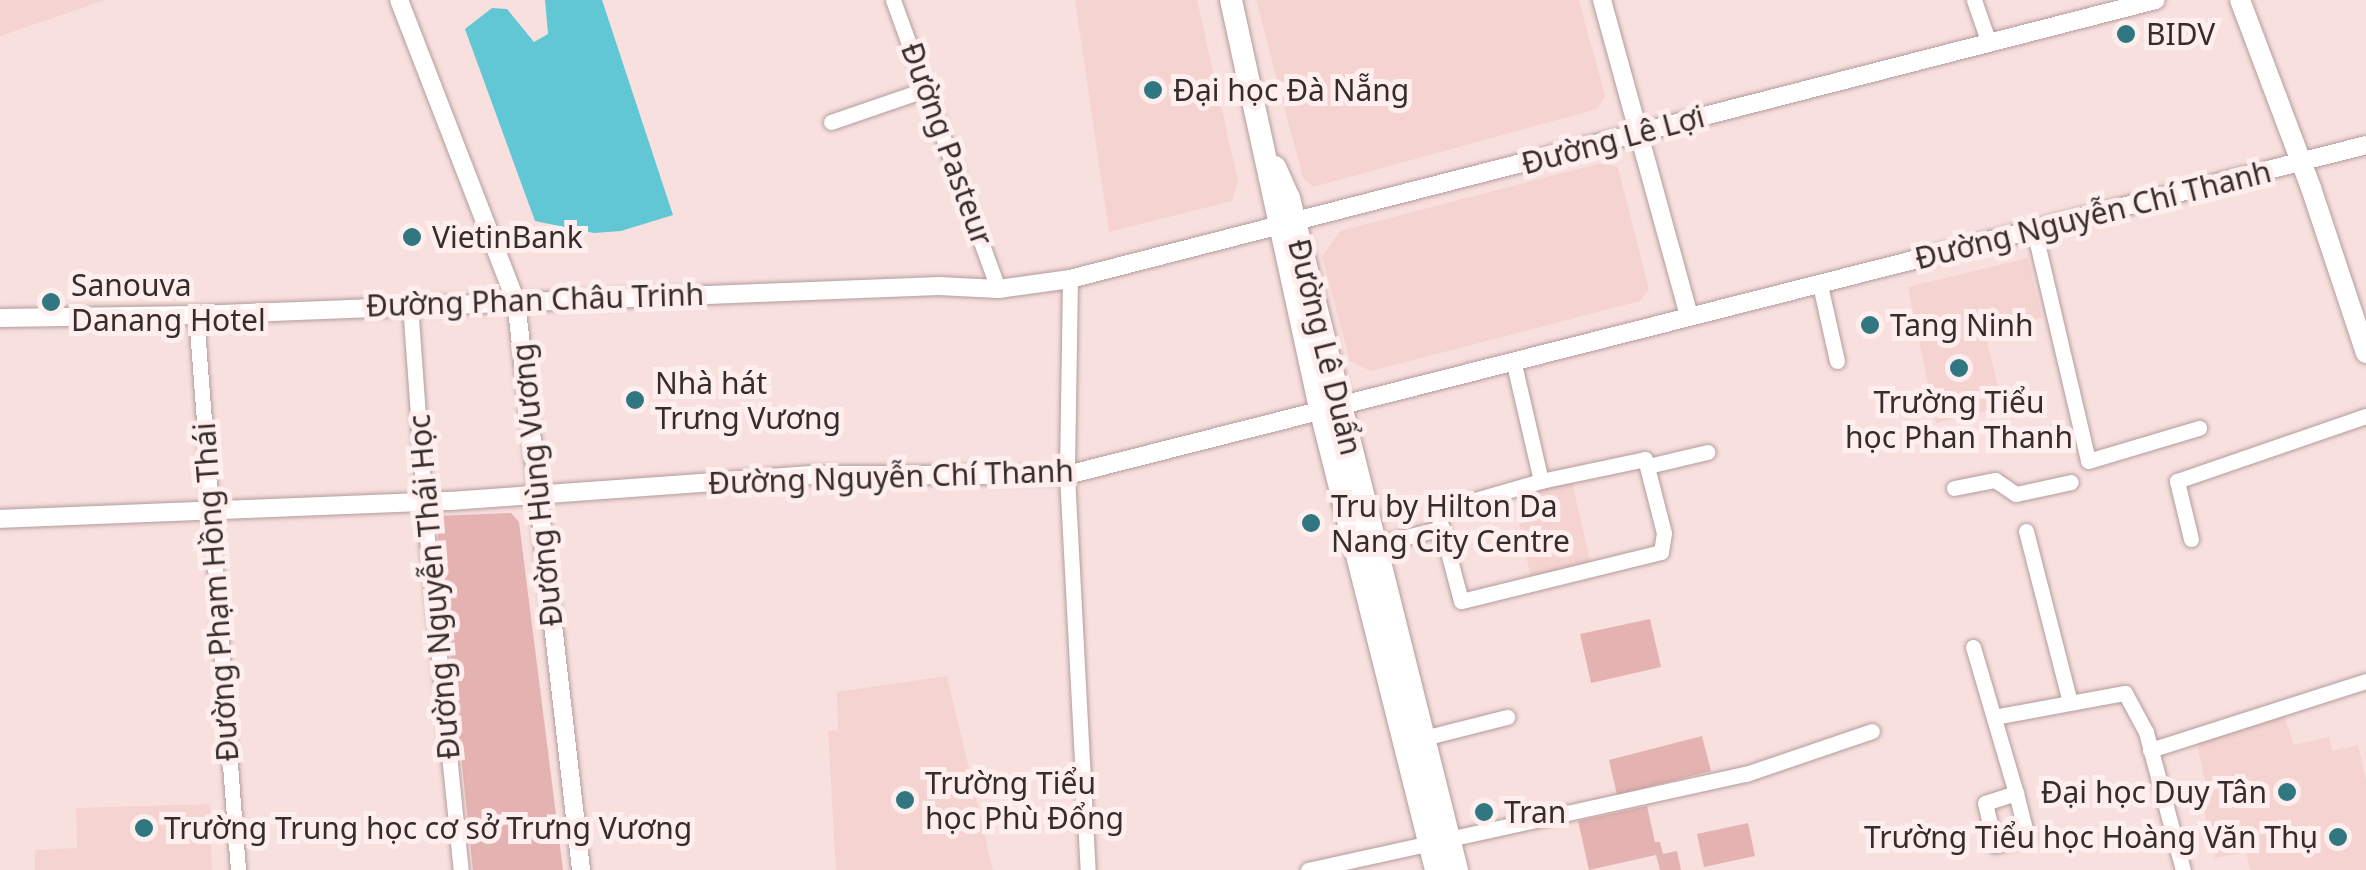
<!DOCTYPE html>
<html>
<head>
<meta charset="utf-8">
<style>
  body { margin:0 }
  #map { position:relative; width:2366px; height:870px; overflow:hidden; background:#f8e0de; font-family:"Noto Sans",sans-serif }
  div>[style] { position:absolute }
  .built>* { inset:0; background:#f5d3d1 }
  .green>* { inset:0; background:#e4b2b0 }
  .water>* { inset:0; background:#61c7d5 }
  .roads { filter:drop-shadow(0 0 2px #b39c9b) drop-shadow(0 0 2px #b39c9b) }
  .minor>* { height:15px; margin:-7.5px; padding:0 7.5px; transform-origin:7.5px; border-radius:7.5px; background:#fff }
  .tertiary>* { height:18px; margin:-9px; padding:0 9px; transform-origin:9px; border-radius:9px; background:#fff }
  .secondary>* { height:20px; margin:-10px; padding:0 10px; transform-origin:10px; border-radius:10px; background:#fff }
  .primary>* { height:22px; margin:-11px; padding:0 11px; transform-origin:11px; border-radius:11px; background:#fff }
  .dots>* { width:28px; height:28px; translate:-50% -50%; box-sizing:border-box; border:5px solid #feefee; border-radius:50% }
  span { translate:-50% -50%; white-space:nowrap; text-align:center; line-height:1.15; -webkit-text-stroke:10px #feefee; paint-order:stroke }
  .poi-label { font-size:30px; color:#352c2b }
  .left { translate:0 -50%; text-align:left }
  .right { translate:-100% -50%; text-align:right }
  .street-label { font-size:30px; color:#352c2b }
</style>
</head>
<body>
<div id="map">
  <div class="built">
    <div style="clip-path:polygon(0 0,105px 0,0 36px)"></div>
    <div style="clip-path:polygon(1075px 0,1197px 0,1238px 181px,1232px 201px,1109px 232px)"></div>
    <div style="clip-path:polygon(1256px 0,1579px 0,1605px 96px,1597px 109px,1313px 187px,1303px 178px)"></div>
    <div style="clip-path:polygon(1605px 162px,1618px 168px,1649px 290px,1640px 301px,1371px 371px,1350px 361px,1322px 257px,1340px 231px)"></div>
    <div style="clip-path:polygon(2028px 258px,2042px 318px,1985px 333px,2003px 406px,1936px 423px,1908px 287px)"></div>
    <div style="clip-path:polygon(1571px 478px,1591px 565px,1531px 578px,1519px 524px,1539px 519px,1531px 488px)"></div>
    <div style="clip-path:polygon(947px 676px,993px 870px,836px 870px,828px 731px,838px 730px,837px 692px)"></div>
    <div style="clip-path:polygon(2283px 713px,2294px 745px,2329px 737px,2332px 751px,2358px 745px,2366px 780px,2366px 870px,2250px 870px,2246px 852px,2215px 858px,2203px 806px,2210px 803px,2196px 740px)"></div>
    <div style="clip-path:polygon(210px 804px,212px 870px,35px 870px,35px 850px,77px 848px,76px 808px)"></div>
  </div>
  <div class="green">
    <div style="clip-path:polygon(511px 513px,519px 522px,563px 870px,473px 870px,436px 516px)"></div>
    <div style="clip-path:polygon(1650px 619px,1661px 667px,1591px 683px,1580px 634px)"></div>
    <div style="clip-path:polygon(1702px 736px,1711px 771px,1617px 795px,1609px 760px)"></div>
    <div style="clip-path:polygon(1647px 806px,1655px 842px,1660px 842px,1663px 854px,1677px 851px,1681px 870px,1660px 870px,1656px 855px,1589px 870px,1578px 821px)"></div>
    <div style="clip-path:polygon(1748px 823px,1755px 856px,1704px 867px,1697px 834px)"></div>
  </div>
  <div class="water">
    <div style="clip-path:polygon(545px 0,602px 0,673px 215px,621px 231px,594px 233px,535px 221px,465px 29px,492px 8px,507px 9px,534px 42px,548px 34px)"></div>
  </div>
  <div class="roads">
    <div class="minor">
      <div style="left:893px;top:0;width:307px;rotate:70deg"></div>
      <div style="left:1974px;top:0;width:46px;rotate:70.8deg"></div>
      <div style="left:831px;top:122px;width:102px;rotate:-19deg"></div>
      <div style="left:2034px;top:230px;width:237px;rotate:76.8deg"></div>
      <div style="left:2088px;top:461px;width:116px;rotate:-16.6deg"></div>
      <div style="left:1070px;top:279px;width:196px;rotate:90.9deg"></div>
      <div style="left:1067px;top:475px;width:396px;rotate:87deg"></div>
      <div style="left:1820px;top:285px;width:78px;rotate:77.4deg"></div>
      <div style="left:410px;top:304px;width:225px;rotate:85.9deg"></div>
      <div style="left:426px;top:528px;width:344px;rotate:84.2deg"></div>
      <div style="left:196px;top:315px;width:557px;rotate:85.67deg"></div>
      <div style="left:1514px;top:364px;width:120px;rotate:77deg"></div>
      <div style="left:1541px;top:481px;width:106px;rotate:-11.9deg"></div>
      <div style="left:1645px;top:459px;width:76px;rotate:75.6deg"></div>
      <div style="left:1664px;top:533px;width:19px;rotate:99deg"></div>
      <div style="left:1661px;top:552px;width:206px;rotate:166.2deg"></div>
      <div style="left:1461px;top:601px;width:93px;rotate:-104.9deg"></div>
      <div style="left:1437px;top:511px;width:108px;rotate:-16.1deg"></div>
      <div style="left:1648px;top:466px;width:61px;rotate:-13.3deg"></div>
      <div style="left:1954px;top:488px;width:42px;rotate:-11deg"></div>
      <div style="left:1995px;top:480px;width:25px;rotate:34deg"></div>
      <div style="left:2016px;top:494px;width:56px;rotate:-12.3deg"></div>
      <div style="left:2026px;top:531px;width:177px;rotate:75.6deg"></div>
      <div style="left:2191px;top:539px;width:60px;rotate:-103.6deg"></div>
      <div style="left:2177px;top:481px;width:200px;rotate:-19deg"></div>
      <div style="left:1374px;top:545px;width:70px;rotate:-14deg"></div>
      <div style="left:1973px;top:647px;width:152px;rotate:73.6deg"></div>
      <div style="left:2016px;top:793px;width:45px;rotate:76deg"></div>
      <div style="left:2027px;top:837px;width:33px;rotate:166deg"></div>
      <div style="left:1995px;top:845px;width:43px;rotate:-103.4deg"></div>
      <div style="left:1985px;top:803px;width:33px;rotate:-18deg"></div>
      <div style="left:1994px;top:717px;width:133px;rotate:-10.4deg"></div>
      <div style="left:2125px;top:693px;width:44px;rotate:61.7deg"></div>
      <div style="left:2146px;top:732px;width:143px;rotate:75deg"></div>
      <div style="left:1424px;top:738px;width:86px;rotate:-14.2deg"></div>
      <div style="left:2150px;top:750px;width:227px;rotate:-17.7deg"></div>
      <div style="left:1308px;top:870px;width:448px;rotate:-12.4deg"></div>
      <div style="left:1746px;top:774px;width:133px;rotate:-18.8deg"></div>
    </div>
    <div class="tertiary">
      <div style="left:399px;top:0;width:323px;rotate:68.8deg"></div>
      <div style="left:516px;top:301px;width:573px;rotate:83.48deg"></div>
      <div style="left:1602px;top:0;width:328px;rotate:74.6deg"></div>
      <div style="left:0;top:318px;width:196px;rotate:-0.9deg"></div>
      <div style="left:196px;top:315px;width:744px;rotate:-2.24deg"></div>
      <div style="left:939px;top:286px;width:59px;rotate:2.9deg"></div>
      <div style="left:998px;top:289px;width:73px;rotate:-7.9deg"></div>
      <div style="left:1070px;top:279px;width:1121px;rotate:-14.41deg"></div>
      <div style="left:0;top:519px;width:450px;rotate:-2.3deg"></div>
      <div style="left:450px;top:501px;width:366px;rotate:-4.1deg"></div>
      <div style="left:815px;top:475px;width:252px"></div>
      <div style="left:1067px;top:475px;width:1340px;rotate:-14.25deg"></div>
    </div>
    <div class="secondary">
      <div style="left:2240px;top:0;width:201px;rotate:69.3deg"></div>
      <div style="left:2311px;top:188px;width:174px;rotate:71.6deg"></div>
    </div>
    <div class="primary">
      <div style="left:1231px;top:0;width:422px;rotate:77.7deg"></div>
      <div style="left:1321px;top:412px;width:472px;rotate:75.9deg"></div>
      <div style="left:1275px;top:167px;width:34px;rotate:66deg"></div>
      <div style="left:1289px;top:198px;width:693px;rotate:75.96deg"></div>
    </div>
  </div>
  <div class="dots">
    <div style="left:2126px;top:34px;background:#307781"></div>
    <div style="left:1153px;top:90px;background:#307781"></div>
    <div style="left:412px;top:237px;background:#307781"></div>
    <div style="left:51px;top:302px;background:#307781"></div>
    <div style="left:1870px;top:325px;background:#307781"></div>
    <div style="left:1959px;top:368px;background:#307781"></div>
    <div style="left:635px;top:400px;background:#307781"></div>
    <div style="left:1311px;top:523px;background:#307781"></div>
    <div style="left:2287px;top:792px;background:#307781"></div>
    <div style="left:905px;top:800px;background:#307781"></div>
    <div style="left:1484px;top:812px;background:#307781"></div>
    <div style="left:144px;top:828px;background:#307781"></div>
    <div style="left:2338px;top:837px;background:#307781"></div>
  </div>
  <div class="poi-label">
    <span class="left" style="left:2146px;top:34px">BIDV</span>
    <span class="left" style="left:1173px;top:90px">Đại học Đà Nẵng</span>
    <span class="left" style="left:432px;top:237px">VietinBank</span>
    <span class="left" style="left:71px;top:302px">Sanouva<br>Danang Hotel</span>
    <span class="left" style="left:1890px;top:325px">Tang Ninh</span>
    <span class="left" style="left:655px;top:400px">Nhà hát<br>Trưng Vương</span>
    <span style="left:1959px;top:419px">Trường Tiểu<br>học Phan Thanh</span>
    <span class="left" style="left:1331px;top:523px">Tru by Hilton Da<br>Nang City Centre</span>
    <span class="left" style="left:925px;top:800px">Trường Tiểu<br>học Phù Đổng</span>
    <span class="right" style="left:2267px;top:792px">Đại học Duy Tân</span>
    <span class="left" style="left:1504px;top:812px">Tran</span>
    <span class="left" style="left:164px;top:828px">Trường Trung học cơ sở Trưng Vương</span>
    <span class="right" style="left:2318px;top:837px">Trường Tiểu học Hoàng Văn Thụ</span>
  </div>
  <div class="street-label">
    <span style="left:1613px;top:140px;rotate:-15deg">Đường Lê Lợi</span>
    <span style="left:947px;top:144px;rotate:70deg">Đường Pasteur</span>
    <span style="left:2093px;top:215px;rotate:-14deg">Đường Nguyễn Chí Thanh</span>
    <span style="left:535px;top:300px;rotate:-2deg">Đường Phan Châu Trinh</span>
    <span style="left:1325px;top:347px;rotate:76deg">Đường Lê Duẩn</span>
    <span style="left:891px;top:477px;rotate:-2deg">Đường Nguyễn Chí Thanh</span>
    <span style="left:537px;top:485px;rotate:-96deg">Đường Hùng Vương</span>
    <span style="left:434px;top:587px;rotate:-95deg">Đường Nguyễn Thái Học</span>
    <span style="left:216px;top:592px;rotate:-94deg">Đường Phạm Hồng Thái</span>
  </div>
</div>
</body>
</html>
